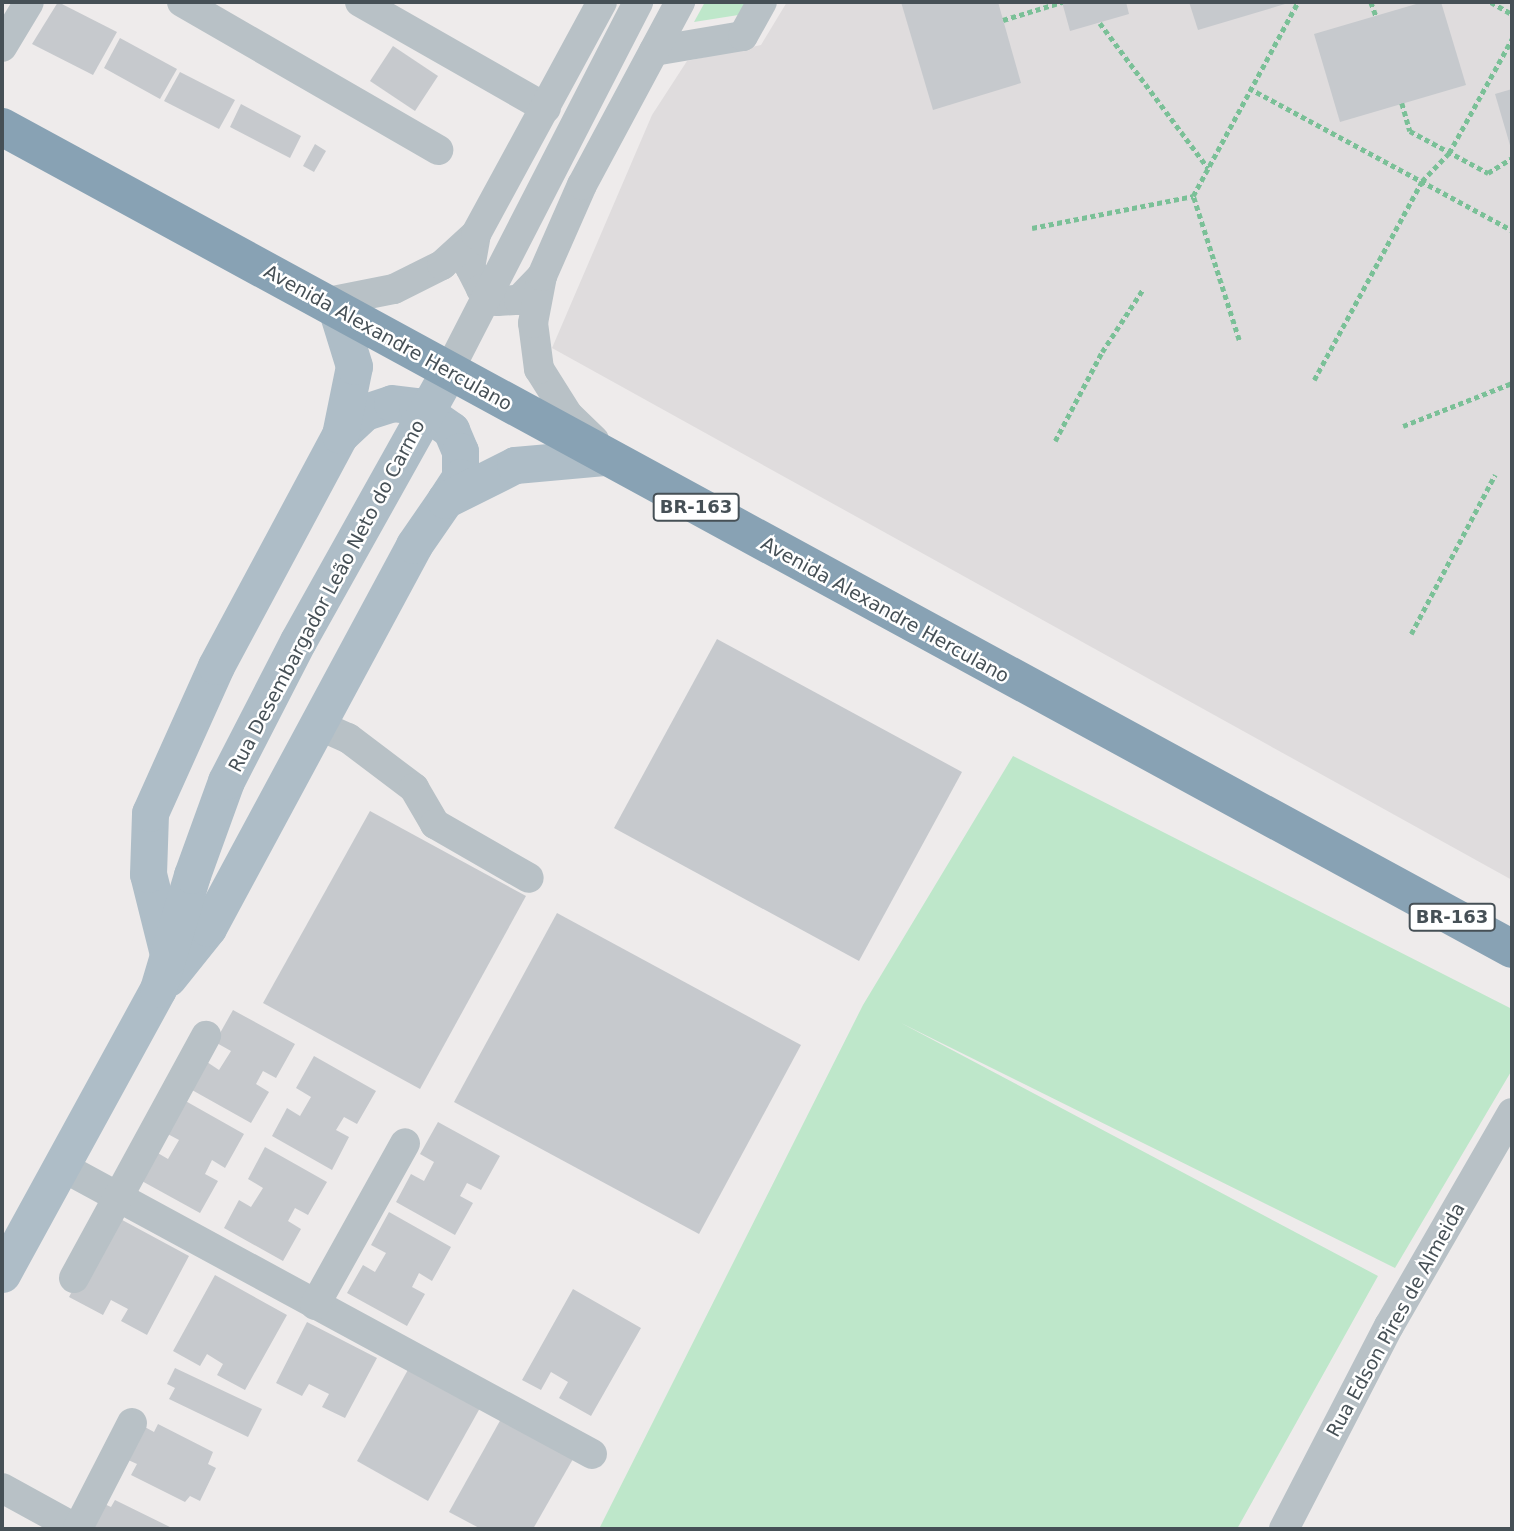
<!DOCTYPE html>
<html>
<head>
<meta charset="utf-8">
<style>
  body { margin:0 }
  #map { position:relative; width:1514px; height:1531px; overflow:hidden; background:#eeebeb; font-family:"DejaVu Sans",sans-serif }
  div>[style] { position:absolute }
  .education>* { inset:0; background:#dfdcdd }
  .green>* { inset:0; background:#bee7ca }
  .building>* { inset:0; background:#c6c9cd }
  .path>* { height:4.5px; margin-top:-2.25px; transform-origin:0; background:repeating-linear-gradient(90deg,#7ac097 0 5px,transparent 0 8.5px) }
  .minor>* { height:30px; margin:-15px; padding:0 15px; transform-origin:15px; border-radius:15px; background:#b8c1c6 }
  .major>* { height:37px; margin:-18.5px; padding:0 18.5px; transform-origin:18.5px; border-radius:18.5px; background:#aebdc7 }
  .highway>* { height:38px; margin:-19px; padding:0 19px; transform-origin:19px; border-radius:19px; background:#88a2b4 }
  span { translate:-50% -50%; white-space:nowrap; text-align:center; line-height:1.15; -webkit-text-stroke:5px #fff; paint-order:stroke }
  .shield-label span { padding:2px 5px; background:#fff; border:2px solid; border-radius:5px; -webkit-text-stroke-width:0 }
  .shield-label { font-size:18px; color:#465056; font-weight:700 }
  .street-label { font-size:19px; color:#465056 }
  .frame { position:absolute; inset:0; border:4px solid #465056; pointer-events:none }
</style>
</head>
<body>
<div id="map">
  <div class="education">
    <div style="clip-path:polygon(787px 2px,1512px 2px,1512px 880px,552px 348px,652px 115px,687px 61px,761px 45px)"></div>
  </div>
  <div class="green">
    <div style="clip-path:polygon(705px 2px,756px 2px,751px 13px,694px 22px)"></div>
    <div style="clip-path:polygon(1013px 756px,1512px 1009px,1512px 1070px,1395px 1268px,901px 1023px,1378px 1276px,1237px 1529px,599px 1529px,863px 1005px)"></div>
  </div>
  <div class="building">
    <div style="clip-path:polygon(58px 2px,117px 32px,93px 75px,32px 44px)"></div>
    <div style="clip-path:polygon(901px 2px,998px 2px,1021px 83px,933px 110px)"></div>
    <div style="clip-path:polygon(1062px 2px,1126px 2px,1129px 14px,1070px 31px)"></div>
    <div style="clip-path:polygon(1189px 2px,1284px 2px,1285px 4px,1198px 30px)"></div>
    <div style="clip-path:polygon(1423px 2px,1441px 2px,1466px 85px,1340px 122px,1314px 34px)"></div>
    <div style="clip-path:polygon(120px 38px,177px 69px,160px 99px,104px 68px)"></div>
    <div style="clip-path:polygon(393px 46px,438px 76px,415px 111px,370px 81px)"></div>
    <div style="clip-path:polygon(180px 72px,235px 100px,219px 129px,164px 101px)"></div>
    <div style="clip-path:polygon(1512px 89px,1512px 152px,1495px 94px)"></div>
    <div style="clip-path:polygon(241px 104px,301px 136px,290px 158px,230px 127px)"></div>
    <div style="clip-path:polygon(315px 144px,326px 151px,314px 172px,303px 166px)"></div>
    <div style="clip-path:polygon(717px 639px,962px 772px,859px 961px,614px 828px)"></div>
    <div style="clip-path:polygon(370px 811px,526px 896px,420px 1089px,263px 1003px)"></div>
    <div style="clip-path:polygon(557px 913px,801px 1045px,699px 1234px,454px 1102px)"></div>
    <div style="clip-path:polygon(233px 1010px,295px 1044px,276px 1078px,263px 1071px,256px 1084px,269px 1092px,251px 1123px,192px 1090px,207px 1062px,219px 1070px,231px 1051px,215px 1042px)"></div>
    <div style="clip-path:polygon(314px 1056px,376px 1091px,357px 1124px,344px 1117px,336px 1130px,349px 1137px,332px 1170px,272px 1136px,287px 1108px,300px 1116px,311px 1097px,296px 1088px)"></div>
    <div style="clip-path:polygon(182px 1099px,244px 1134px,225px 1168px,212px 1160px,205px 1174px,218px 1181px,200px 1213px,140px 1180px,156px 1152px,168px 1159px,179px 1140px,164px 1132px)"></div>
    <div style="clip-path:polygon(438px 1122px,500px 1156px,481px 1190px,467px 1183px,460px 1196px,473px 1203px,455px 1235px,396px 1202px,411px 1174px,424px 1181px,434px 1162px,420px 1154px)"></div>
    <div style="clip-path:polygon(265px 1147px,327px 1182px,308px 1215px,295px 1208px,288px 1221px,301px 1229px,283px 1261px,224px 1228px,239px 1200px,251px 1207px,263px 1188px,248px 1179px)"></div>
    <div style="clip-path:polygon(389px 1212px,451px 1247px,432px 1281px,419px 1273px,412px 1287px,425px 1294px,407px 1326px,347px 1293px,363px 1265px,375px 1272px,386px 1253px,371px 1245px)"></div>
    <div style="clip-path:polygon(113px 1215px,189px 1256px,147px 1335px,121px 1321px,128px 1309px,111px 1300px,103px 1315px,69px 1297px)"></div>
    <div style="clip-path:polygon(215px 1275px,287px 1315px,245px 1390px,217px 1375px,223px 1364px,207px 1354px,200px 1366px,173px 1351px)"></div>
    <div style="clip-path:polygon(573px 1289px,641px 1328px,591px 1416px,559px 1398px,568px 1382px,551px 1372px,541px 1390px,522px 1380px)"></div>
    <div style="clip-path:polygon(307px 1322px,377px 1358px,345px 1418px,322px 1407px,329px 1394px,309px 1384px,302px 1396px,276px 1383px)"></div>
    <div style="clip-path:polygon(175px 1368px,262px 1409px,248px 1437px,169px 1399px,175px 1388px,167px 1384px)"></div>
    <div style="clip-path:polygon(409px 1368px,480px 1408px,428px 1501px,357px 1461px)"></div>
    <div style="clip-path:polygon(501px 1419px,573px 1459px,533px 1529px,481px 1529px,449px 1512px)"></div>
    <div style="clip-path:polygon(158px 1424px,213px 1452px,208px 1464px,216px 1468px,200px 1501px,190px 1496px,185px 1502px,131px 1475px,137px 1464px,126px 1459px,143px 1426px,154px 1432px)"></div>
    <div style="clip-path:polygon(115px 1500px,174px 1529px,86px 1529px,100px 1502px,111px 1507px)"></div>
  </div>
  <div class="path">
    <div style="left:1371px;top:2px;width:15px;rotate:70deg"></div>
    <div style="left:1491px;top:2px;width:24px;rotate:30deg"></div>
    <div style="left:1003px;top:20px;width:62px;rotate:-17deg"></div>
    <div style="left:1100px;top:23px;width:181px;rotate:53.3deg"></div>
    <div style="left:1249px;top:88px;width:299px;rotate:28.4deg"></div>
    <div style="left:1402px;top:103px;width:29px;rotate:74deg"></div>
    <div style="left:1410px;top:131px;width:89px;rotate:28.3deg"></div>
    <div style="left:1488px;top:173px;width:28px;rotate:-32deg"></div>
    <div style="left:1032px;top:228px;width:164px;rotate:-11.2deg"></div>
    <div style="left:1239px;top:340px;width:151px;rotate:-107.7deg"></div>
    <div style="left:1193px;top:196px;width:221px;rotate:-61.6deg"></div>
    <div style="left:1314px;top:380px;width:226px;rotate:-61.5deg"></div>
    <div style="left:1422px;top:181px;width:39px;rotate:-46deg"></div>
    <div style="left:1449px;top:153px;width:130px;rotate:-61.1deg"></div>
    <div style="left:1403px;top:426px;width:117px;rotate:-21.5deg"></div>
    <div style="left:1055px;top:441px;width:101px;rotate:-62.2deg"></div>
    <div style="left:1102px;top:352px;width:75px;rotate:-56.9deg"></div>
    <div style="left:1411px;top:634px;width:180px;rotate:-62.2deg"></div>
  </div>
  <div class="minor">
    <div style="left:182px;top:2px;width:296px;rotate:30deg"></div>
    <div style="left:360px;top:2px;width:214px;rotate:29.7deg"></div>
    <div style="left:2px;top:47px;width:52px;rotate:-59deg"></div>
    <div style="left:654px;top:51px;width:90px;rotate:-9.6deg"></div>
    <div style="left:743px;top:36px;width:39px;rotate:-61deg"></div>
    <div style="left:476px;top:234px;width:34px;rotate:100deg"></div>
    <div style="left:470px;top:267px;width:25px;rotate:63deg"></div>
    <div style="left:481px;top:289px;width:20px;rotate:37deg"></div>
    <div style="left:497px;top:301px;width:22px;rotate:-3deg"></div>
    <div style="left:519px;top:300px;width:33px;rotate:-46deg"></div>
    <div style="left:323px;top:303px;width:72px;rotate:-11.2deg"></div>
    <div style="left:394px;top:289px;width:54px;rotate:-26.6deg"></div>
    <div style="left:442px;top:265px;width:46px;rotate:-42.4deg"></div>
    <div style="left:476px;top:234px;width:264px;rotate:-61.5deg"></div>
    <div style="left:445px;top:378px;width:423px;rotate:-62.8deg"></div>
    <div style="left:594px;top:440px;width:36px;rotate:-136deg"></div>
    <div style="left:568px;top:415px;width:54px;rotate:-122.2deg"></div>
    <div style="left:539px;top:369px;width:46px;rotate:-97.4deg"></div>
    <div style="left:533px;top:323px;width:48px;rotate:-79.2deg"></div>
    <div style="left:542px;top:276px;width:99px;rotate:-66.3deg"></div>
    <div style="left:582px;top:185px;width:208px;rotate:-61.8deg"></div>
    <div style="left:316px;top:724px;width:35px;rotate:24deg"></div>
    <div style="left:348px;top:738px;width:83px;rotate:37.1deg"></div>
    <div style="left:414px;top:788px;width:42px;rotate:59.7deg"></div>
    <div style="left:435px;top:824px;width:108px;rotate:29.9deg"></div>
    <div style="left:61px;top:1166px;width:604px;rotate:28.47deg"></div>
    <div style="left:74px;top:1278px;width:276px;rotate:-61.4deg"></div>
    <div style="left:315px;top:1305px;width:185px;rotate:-60.9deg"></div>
    <div style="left:2px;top:1488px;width:85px;rotate:28.7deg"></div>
    <div style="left:78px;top:1528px;width:118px;rotate:-62.8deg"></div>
    <div style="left:1284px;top:1529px;width:229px;rotate:-62.7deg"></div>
    <div style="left:1389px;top:1326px;width:246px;rotate:-60deg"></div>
  </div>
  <div class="major">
    <div style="left:340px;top:435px;width:34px;rotate:-43deg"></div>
    <div style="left:365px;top:412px;width:28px;rotate:-18deg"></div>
    <div style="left:392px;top:403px;width:25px;rotate:7deg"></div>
    <div style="left:417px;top:406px;width:42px;rotate:35.2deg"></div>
    <div style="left:451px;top:430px;width:23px;rotate:67deg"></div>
    <div style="left:460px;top:451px;width:26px;rotate:90deg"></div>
    <div style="left:460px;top:477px;width:27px;rotate:123deg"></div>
    <div style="left:168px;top:954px;width:82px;rotate:-104deg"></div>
    <div style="left:148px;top:874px;width:61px;rotate:-88.1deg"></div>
    <div style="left:150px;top:813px;width:161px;rotate:-65.8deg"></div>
    <div style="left:216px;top:666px;width:262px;rotate:-61.8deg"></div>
    <div style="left:340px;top:435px;width:70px;rotate:-78.5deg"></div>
    <div style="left:354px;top:366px;width:58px;rotate:-107.2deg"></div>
    <div style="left:168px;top:978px;width:64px;rotate:-51.3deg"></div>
    <div style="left:208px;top:928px;width:435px;rotate:-61.7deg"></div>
    <div style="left:414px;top:545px;width:55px;rotate:-55.4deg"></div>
    <div style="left:445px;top:500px;width:78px;rotate:-26.6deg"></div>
    <div style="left:515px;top:465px;width:89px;rotate:-5.1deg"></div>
    <div style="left:2px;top:1274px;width:325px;rotate:-61.3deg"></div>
    <div style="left:158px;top:989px;width:119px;rotate:-73.4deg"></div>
    <div style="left:192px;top:875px;width:100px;rotate:-70.1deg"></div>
    <div style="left:226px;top:781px;width:157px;rotate:-62.8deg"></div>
    <div style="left:298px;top:641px;width:301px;rotate:-60.8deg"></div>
  </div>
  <div class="highway">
    <div style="left:2px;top:127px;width:1719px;rotate:28.56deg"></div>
  </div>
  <div class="shield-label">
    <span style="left:696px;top:507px">BR-163</span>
    <span style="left:1452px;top:917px">BR-163</span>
  </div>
  <div class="street-label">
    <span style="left:388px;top:338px;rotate:29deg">Avenida Alexandre Herculano</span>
    <span style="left:327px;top:596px;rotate:-62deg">Rua Desembargador Leão Neto do Carmo</span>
    <span style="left:885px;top:610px;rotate:29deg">Avenida Alexandre Herculano</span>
    <span style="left:1396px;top:1320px;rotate:-61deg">Rua Edson Pires de Almeida</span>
  </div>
  <div class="frame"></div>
</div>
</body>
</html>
